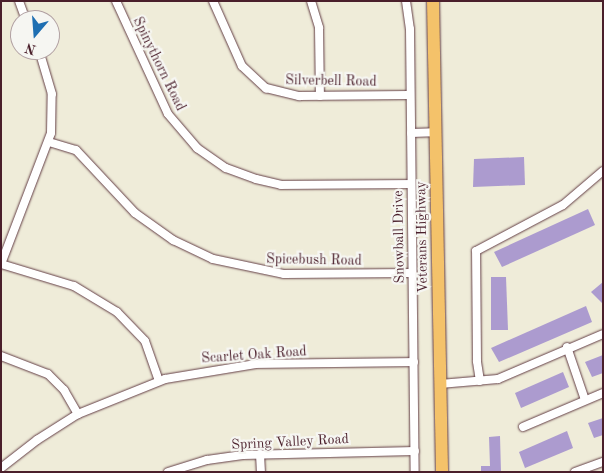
<!DOCTYPE html>
<html>
<head>
<meta charset="utf-8">
<style>
  body { margin:0 }
  #map { position:relative; width:604px; height:473px; overflow:hidden; background:#efecd9; font-family:"Old Standard TT",serif }
  div>[style] { position:absolute }
  .building>* { inset:0; background:#ac9bcf }
  .roads { filter:drop-shadow(0 0 1px #633e45) drop-shadow(0 0 1px #633e45) }
  .minor>* { height:8px; margin:-4px; padding:0 4px; transform-origin:4px; border-radius:4px; background:#fff }
  .primary>* { height:12px; margin:-6px; padding:0 6px; transform-origin:6px; border-radius:6px; background:#f4c26a }
  span { translate:-50% -50%; white-space:nowrap; text-align:center; line-height:1.15; -webkit-text-stroke:4.5px #f6f6f2; paint-order:stroke }
  .street-label { font-size:14px; color:#4a1f2b }
  .frame { position:absolute; inset:0; border:2px solid #4a1f2b; pointer-events:none }
  .north { position:absolute; left:10px; top:10px; width:50px; height:50px; box-sizing:border-box; background:#f6f6f2; border:1px solid #b1a0a2; border-radius:50%; rotate:198deg; font-size:14px; font-weight:700; line-height:20px; text-align:center; color:#4a1f2b }
  .north::after { content:''; display:block; margin:auto; width:18px; height:22px; background:#1f6fb2; clip-path:polygon(50% 0,100% 100%,50% 72%,0 100%) }
</style>
</head>
<body>
<div id="map">
  <div class="building">
    <div style="clip-path:polygon(524px 157px,525px 185px,473px 187px,474px 159px)"></div>
    <div style="clip-path:polygon(588px 209px,595px 225px,502px 267px,494px 252px)"></div>
    <div style="clip-path:polygon(491px 277px,506px 277px,508px 330px,491px 330px)"></div>
    <div style="clip-path:polygon(603px 282px,603px 304px,591px 292px)"></div>
    <div style="clip-path:polygon(586px 306px,592px 322px,499px 362px,491px 348px)"></div>
    <div style="clip-path:polygon(603px 355px,603px 373px,592px 377px,585px 362px)"></div>
    <div style="clip-path:polygon(563px 372px,569px 387px,521px 408px,515px 393px)"></div>
    <div style="clip-path:polygon(603px 418px,603px 435px,594px 438px,588px 423px)"></div>
    <div style="clip-path:polygon(567px 431px,573px 448px,525px 468px,519px 452px)"></div>
    <div style="clip-path:polygon(500px 436px,501px 472px,481px 472px,481px 466px,490px 466px,489px 437px)"></div>
  </div>
  <div class="roads">
    <div class="minor">
      <div style="left:19px;top:1px;width:20px;rotate:70deg"></div>
      <div style="left:116px;top:1px;width:124px;rotate:65.3deg"></div>
      <div style="left:168px;top:114px;width:45px;rotate:49.5deg"></div>
      <div style="left:197px;top:148px;width:35px;rotate:35deg"></div>
      <div style="left:226px;top:168px;width:32px;rotate:20deg"></div>
      <div style="left:256px;top:179px;width:26px;rotate:13deg"></div>
      <div style="left:281px;top:185px;width:130px;rotate:-0.4deg"></div>
      <div style="left:213px;top:1px;width:71px;rotate:66deg"></div>
      <div style="left:242px;top:66px;width:33px;rotate:43deg"></div>
      <div style="left:266px;top:88px;width:34px;rotate:14deg"></div>
      <div style="left:299px;top:96px;width:110px;rotate:-0.5deg"></div>
      <div style="left:311px;top:1px;width:28px;rotate:73deg"></div>
      <div style="left:319px;top:28px;width:68px;rotate:89.2deg"></div>
      <div style="left:406px;top:1px;width:28px;rotate:82deg"></div>
      <div style="left:410px;top:29px;width:443px;rotate:89.4deg"></div>
      <div style="left:411px;top:133px;width:23px;rotate:-2deg"></div>
      <div style="left:49px;top:142px;width:28px;rotate:17deg"></div>
      <div style="left:76px;top:150px;width:86px;rotate:46.9deg"></div>
      <div style="left:135px;top:213px;width:47px;rotate:35.4deg"></div>
      <div style="left:173px;top:240px;width:44px;rotate:25.4deg"></div>
      <div style="left:213px;top:259px;width:73px;rotate:11.9deg"></div>
      <div style="left:284px;top:274px;width:128px;rotate:-0.4deg"></div>
      <div style="left:1px;top:264px;width:140px;rotate:-69.1deg"></div>
      <div style="left:51px;top:133px;width:39px;rotate:-89deg"></div>
      <div style="left:52px;top:94px;width:46px;rotate:-106.5deg"></div>
      <div style="left:1px;top:264px;width:76px;rotate:16.8deg"></div>
      <div style="left:74px;top:286px;width:50px;rotate:31.2deg"></div>
      <div style="left:117px;top:312px;width:40px;rotate:46deg"></div>
      <div style="left:145px;top:341px;width:42px;rotate:70.7deg"></div>
      <div style="left:567px;top:347px;width:56px;rotate:71.2deg"></div>
      <div style="left:1px;top:356px;width:50px;rotate:21deg"></div>
      <div style="left:48px;top:374px;width:23px;rotate:45deg"></div>
      <div style="left:64px;top:390px;width:28px;rotate:60deg"></div>
      <div style="left:480px;top:381px;width:20px;rotate:-99deg"></div>
      <div style="left:477px;top:361px;width:110px;rotate:-90.5deg"></div>
      <div style="left:476px;top:251px;width:98px;rotate:-27.9deg"></div>
      <div style="left:563px;top:205px;width:52px;rotate:-40.4deg"></div>
      <div style="left:440px;top:384px;width:58px;rotate:-4.9deg"></div>
      <div style="left:498px;top:379px;width:114px;rotate:-23.2deg"></div>
      <div style="left:523px;top:427px;width:87px;rotate:-23deg"></div>
      <div style="left:260px;top:454px;width:18px;rotate:87deg"></div>
      <div style="left:1px;top:468px;width:46px;rotate:-37.9deg"></div>
      <div style="left:37px;top:440px;width:49px;rotate:-32.4deg"></div>
      <div style="left:78px;top:414px;width:94px;rotate:-21.9deg"></div>
      <div style="left:165px;top:379px;width:92px;rotate:-9.4deg"></div>
      <div style="left:256px;top:364px;width:158px;rotate:-0.7deg"></div>
      <div style="left:168px;top:472px;width:41px;rotate:-17.1deg"></div>
      <div style="left:207px;top:460px;width:36px;rotate:-8deg"></div>
      <div style="left:243px;top:455px;width:172px;rotate:-1.3deg"></div>
      <div style="left:575px;top:472px;width:30px;rotate:-20deg"></div>
    </div>
    <div class="primary">
      <div style="left:433px;top:1px;width:471px;rotate:88.9deg"></div>
    </div>
  </div>
  <div class="street-label">
    <span style="left:159px;top:64px;rotate:64deg">Spinythorn Road</span>
    <span style="left:331px;top:81px;rotate:1deg">Silverbell Road</span>
    <span style="left:399px;top:237px;rotate:-91deg">Snowball Drive</span>
    <span style="left:422px;top:237px;rotate:-91deg">Veterans Highway</span>
    <span style="left:314px;top:260px;rotate:1deg">Spicebush Road</span>
    <span style="left:254px;top:355px;rotate:-4deg">Scarlet Oak Road</span>
    <span style="left:290px;top:442px;rotate:-3deg">Spring Valley Road</span>
  </div>
  <div class="frame"></div>
  <div class="north">N</div>
</div>
</body>
</html>
